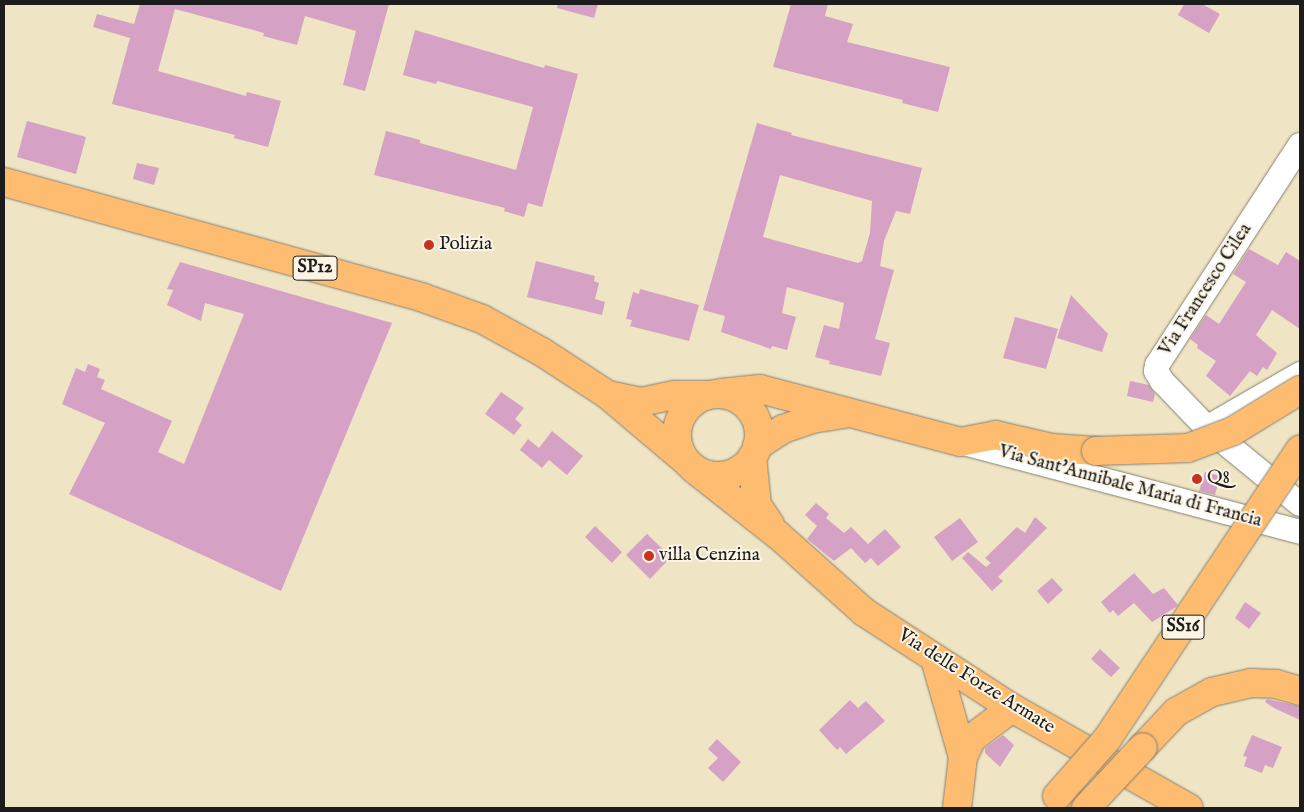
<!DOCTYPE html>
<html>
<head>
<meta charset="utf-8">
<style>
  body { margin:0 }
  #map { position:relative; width:1304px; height:812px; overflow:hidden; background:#efe4c4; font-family:"IM FELL English",serif }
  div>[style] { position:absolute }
  .building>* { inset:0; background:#d5a1c5 }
  .roads { filter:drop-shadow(0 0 1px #868070) drop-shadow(0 0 1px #868070) }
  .minor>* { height:24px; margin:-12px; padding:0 12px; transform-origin:12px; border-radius:12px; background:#fff }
  .major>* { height:28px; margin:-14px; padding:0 14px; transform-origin:14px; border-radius:14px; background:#febc70 }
  .major>.ring { margin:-14px; padding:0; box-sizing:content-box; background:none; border:28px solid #febc70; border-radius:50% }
  .highway>* { height:28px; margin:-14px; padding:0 14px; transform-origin:14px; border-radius:14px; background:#febc70 }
  .bridges { filter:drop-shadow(0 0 1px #868070) drop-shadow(0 0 1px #868070) }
  .highway-bridge>* { height:28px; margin:-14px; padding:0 14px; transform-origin:14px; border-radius:14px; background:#febc70 }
  .dots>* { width:14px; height:14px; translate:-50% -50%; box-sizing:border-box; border:2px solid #fcf5e5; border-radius:50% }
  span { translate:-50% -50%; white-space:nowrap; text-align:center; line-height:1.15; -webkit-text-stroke:4px #fcf5e5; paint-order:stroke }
  .shield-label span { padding:1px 4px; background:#fcf5e5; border:1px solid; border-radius:4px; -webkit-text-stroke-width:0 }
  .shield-label { font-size:18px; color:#1c1c1c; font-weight:700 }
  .poi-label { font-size:19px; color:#1c1c1c }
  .left { translate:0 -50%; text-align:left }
  .street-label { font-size:19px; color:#1c1c1c }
  .frame { position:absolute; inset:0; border:5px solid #1c1c1c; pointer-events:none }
</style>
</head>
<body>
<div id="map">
  <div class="building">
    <div style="clip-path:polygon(140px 4px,389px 4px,365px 91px,343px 85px,356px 31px,305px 16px,297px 45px,263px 36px,264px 33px,175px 9px,158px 71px,246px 96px,247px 92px,281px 101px,268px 147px,234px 138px,235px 135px,112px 104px,130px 38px,93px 27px,97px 14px,134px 24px)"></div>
    <div style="clip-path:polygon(558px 4px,598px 4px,594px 18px,557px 8px)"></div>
    <div style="clip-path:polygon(791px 4px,828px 4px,825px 16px,853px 24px,847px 42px,950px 67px,938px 112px,902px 103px,903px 100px,773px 67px)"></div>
    <div style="clip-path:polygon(1184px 4px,1202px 4px,1220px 14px,1209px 33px,1178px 15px)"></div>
    <div style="clip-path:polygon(415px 30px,544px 68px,545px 65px,578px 74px,542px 207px,528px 203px,524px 217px,504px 211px,505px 208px,374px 175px,386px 131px,420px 140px,420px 143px,516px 170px,533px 107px,437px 81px,436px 84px,403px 75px)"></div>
    <div style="clip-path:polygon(27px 121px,86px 137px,76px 174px,17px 157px)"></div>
    <div style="clip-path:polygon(evenodd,757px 123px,792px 133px,791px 135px,922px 168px,910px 214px,896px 211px,884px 241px,880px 266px,894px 270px,875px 339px,890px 343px,881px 376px,829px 364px,830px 361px,815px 357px,824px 325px,839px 329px,844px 303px,787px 287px,782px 313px,796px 317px,787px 350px,772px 346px,771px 349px,721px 332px,725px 316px,703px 310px,757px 123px,780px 175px,872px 201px,870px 233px,862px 261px,858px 263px,763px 237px,780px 175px)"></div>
    <div style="clip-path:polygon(137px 163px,159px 168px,154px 185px,133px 179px)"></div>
    <div style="clip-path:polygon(1249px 249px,1278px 265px,1286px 252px,1300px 261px,1300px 329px,1272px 310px,1256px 335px,1277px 353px,1267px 370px,1263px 367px,1257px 376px,1250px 371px,1230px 396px,1206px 376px,1216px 361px,1197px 348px,1198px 345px,1190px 339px,1206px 315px,1219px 324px,1246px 282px,1233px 274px)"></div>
    <div style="clip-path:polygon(536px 261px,595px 276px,594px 281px,599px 283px,595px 299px,605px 302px,602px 315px,527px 297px)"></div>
    <div style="clip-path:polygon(180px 262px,392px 323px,281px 591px,69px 494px,105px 423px,62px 404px,76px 368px,85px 372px,88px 364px,100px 369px,97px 377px,105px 380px,101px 389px,172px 421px,158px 452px,184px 464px,244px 314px,205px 303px,201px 321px,167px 305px,173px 290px,167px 289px)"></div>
    <div style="clip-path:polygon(640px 289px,699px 305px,689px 341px,630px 326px,632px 320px,626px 319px,633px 292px,639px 294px)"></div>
    <div style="clip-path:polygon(1071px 295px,1108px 334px,1102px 352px,1057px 338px)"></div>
    <div style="clip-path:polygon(1015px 317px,1058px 329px,1046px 369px,1003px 358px)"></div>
    <div style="clip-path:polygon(1130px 381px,1149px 385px,1155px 394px,1153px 402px,1127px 396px)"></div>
    <div style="clip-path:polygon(501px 392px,524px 408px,515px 419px,522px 425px,514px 435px,485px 414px)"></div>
    <div style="clip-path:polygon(552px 431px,583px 456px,567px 475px,549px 460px,542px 468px,520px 450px,528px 439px,539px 448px)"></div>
    <div style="clip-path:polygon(1205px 472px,1220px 476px,1215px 495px,1199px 491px)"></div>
    <div style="clip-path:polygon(816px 503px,829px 514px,826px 518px,844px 533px,851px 527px,868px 544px,885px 529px,901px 547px,878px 566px,871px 558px,865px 563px,851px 548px,834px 561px,807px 539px,817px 526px,805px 515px)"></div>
    <div style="clip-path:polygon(1035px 517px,1047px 528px,998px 577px,1003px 581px,992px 591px,962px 558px,968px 552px,986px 567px,991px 563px,985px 558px,1017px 527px,1025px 533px)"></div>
    <div style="clip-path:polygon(960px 518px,978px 542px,952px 561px,934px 537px)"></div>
    <div style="clip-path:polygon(595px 526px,622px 552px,612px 563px,585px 537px)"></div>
    <div style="clip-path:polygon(647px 534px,671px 557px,650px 579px,626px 555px)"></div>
    <div style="clip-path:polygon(1134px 573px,1153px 594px,1164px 588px,1178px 605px,1176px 607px,1152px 622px,1134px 603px,1118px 616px,1113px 610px,1110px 613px,1101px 602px)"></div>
    <div style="clip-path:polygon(1052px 578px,1063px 590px,1048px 604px,1037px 591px)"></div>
    <div style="clip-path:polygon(1245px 602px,1261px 613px,1249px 629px,1235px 618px)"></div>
    <div style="clip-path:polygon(1100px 649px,1120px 668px,1111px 677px,1091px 659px)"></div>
    <div style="clip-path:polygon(1267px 699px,1300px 706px,1300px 720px,1274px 708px,1265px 702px)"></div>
    <div style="clip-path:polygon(850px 700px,858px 708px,866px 701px,885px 721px,846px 754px,840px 747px,837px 750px,819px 730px)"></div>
    <div style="clip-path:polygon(1003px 735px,1014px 745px,1000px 767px,985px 753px,985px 748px)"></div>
    <div style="clip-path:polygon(1252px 735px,1282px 747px,1273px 768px,1265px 765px,1262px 773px,1244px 766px,1247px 757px,1243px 756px)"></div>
    <div style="clip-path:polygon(717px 739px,741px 762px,723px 782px,708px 768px,718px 758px,708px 749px)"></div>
  </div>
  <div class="roads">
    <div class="minor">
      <div style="left:1300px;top:145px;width:262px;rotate:123deg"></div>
      <div style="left:1157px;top:365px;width:6px;rotate:99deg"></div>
      <div style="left:1156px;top:371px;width:12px;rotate:59deg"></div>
      <div style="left:1162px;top:381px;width:65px;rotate:46.2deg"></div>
      <div style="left:1207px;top:428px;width:120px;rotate:39.3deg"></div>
      <div style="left:1207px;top:428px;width:108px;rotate:-30.1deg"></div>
      <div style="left:960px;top:442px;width:352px;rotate:14.8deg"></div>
    </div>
    <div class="major">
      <div style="left:4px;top:182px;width:433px;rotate:15.4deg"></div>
      <div style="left:421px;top:297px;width:65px;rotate:19.8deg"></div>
      <div style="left:482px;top:319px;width:68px;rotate:28.8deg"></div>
      <div style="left:542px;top:352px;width:79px;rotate:33.1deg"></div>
      <div style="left:608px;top:395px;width:101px;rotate:40.2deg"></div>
      <div style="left:721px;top:393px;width:39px;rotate:-6deg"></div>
      <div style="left:760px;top:389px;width:207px;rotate:14.8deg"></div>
      <div class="ring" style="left:677px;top:394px;width:54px;height:54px"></div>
      <div style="left:608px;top:395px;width:34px;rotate:12deg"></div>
      <div style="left:641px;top:402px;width:35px;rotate:-12deg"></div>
      <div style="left:675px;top:395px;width:31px"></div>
      <div style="left:757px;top:446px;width:31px;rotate:-33deg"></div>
      <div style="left:783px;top:429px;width:31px;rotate:-19deg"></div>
      <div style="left:812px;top:419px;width:32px;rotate:-9deg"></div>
      <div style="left:752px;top:457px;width:48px;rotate:84.1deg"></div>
      <div style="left:757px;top:505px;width:23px;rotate:56deg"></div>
      <div style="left:694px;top:469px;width:107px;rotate:38.2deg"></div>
      <div style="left:778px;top:535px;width:115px;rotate:41.8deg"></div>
      <div style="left:864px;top:612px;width:176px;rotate:33deg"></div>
      <div style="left:1012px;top:708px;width:203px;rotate:29.5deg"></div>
    </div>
    <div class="highway">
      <div style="left:960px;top:442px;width:36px;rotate:-11deg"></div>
      <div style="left:995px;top:435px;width:58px;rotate:12.8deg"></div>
      <div style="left:1052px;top:448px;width:44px;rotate:3.9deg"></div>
      <div style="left:935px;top:659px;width:102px;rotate:74.1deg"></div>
      <div style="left:963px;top:757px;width:51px;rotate:96.7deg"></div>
      <div style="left:1143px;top:747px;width:48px;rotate:-46.7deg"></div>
      <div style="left:1176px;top:712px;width:41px;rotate:-29.1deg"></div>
      <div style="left:1212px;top:692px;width:40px;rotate:-13deg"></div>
      <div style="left:1251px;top:683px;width:25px;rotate:2deg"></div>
      <div style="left:1276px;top:684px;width:25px;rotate:16deg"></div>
      <div style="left:963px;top:757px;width:21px;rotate:-65deg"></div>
      <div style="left:972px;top:738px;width:50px;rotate:-36.9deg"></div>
      <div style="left:1065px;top:808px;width:7px;rotate:-45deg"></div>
    </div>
  </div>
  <div class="bridges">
    <div class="highway-bridge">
      <div style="left:1096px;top:451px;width:92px;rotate:-1.9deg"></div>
      <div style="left:1188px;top:448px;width:48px;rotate:-20.7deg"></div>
      <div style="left:1233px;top:431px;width:79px;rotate:-31.5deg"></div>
      <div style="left:1057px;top:796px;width:76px;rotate:-48.7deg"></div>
      <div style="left:1107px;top:739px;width:348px;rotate:-56.3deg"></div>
      <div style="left:1086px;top:808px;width:83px;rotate:-46.9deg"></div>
    </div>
  </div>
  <div class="dots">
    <div style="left:429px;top:245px;background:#c8321e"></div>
    <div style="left:1197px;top:479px;background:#c8321e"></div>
    <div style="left:649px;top:556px;background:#c8321e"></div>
  </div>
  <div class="shield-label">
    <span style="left:315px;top:268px">SP12</span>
    <span style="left:1183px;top:627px">SS16</span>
  </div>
  <div class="poi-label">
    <span class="left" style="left:439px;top:245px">Polizia</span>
    <span class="left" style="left:1207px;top:479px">Q8</span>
    <span class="left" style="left:659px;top:556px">villa Cenzina</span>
  </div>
  <div class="street-label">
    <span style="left:1206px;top:290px;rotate:-57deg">Via Francesco Cilea</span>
    <span style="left:1130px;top:487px;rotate:15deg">Via Sant'Annibale Maria di Francia</span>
    <span style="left:976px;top:682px;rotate:32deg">Via delle Forze Armate</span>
  </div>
  <div class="frame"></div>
</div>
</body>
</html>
